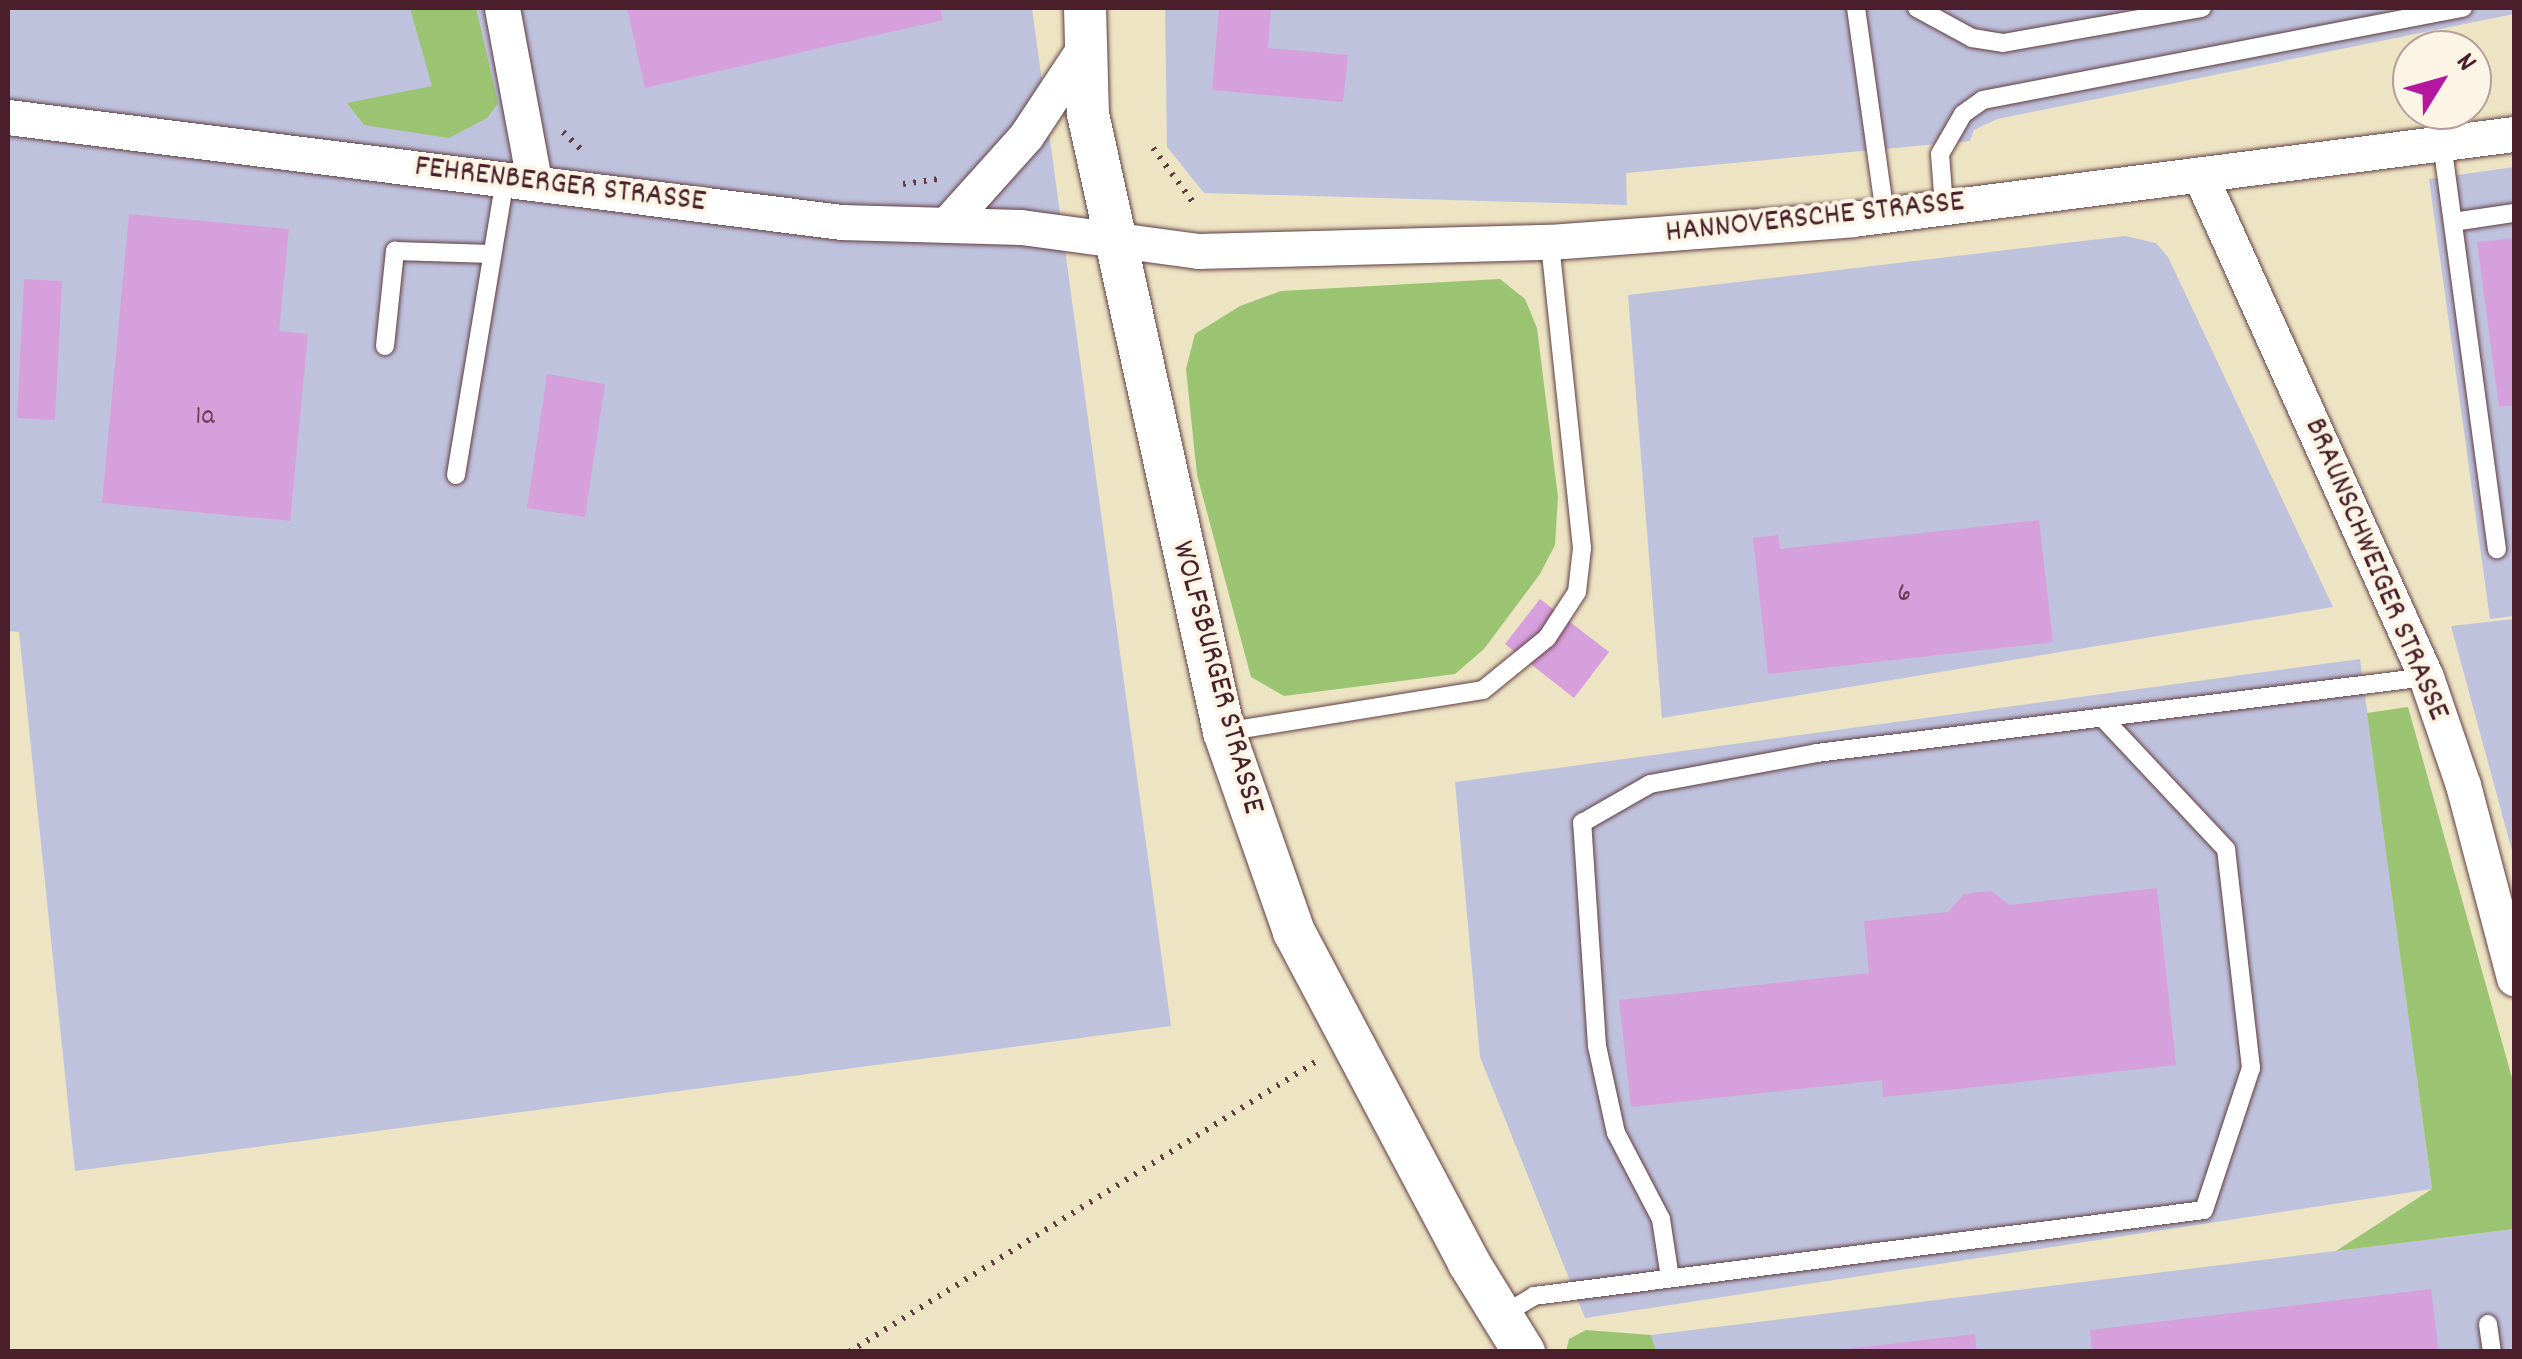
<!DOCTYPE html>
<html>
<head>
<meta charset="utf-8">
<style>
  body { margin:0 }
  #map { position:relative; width:2522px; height:1359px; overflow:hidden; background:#ede4c4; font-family:Dekko,sans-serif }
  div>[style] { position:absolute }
  .industrial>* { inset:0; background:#bfc2dd }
  .green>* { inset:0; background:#9ac471 }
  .building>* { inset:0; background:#d6a0dc }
  .path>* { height:6px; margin-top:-3px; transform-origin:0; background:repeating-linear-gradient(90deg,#623d42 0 2.5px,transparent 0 10.5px) }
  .roads { filter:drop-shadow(0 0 2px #623d42) drop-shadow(0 0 2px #623d42) }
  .service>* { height:18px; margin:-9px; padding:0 9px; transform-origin:9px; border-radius:9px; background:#fff }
  .minor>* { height:35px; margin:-17.5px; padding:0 17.5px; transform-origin:17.5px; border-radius:17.5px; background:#fff }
  .tertiary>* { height:42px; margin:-21px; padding:0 21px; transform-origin:21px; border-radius:21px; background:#fff }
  span { translate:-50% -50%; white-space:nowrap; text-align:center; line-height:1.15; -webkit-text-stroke:8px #fcf5e5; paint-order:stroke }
  .number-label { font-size:28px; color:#6d3f57 }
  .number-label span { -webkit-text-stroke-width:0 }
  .street-label { font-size:32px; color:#4a1f2b }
  .frame { position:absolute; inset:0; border:10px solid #4a1f2b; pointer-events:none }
  .north { position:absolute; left:2392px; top:30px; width:100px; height:100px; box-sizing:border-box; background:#fcf5e5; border:2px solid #b59f9b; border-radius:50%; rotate:53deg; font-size:28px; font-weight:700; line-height:40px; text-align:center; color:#4a1f2b }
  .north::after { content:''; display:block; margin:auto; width:35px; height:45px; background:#b5179e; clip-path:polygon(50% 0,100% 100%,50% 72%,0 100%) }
</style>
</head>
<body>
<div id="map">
  <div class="industrial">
    <div style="clip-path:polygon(8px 8px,1032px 8px,1171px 1026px,75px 1171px,19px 632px,8px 631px)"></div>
    <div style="clip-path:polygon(1165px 8px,2514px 8px,2514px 14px,1997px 119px,1974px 130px,1970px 141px,1626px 173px,1627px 205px,1204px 193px,1167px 147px)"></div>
    <div style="clip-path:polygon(2514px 167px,2514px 616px,2490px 619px,2429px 179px)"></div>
    <div style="clip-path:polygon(2125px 236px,2156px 243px,2168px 257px,2333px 607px,1662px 718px,1628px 295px)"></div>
    <div style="clip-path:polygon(2514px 619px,2514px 858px,2451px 626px)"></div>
    <div style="clip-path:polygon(2360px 659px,2432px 1189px,1585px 1318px,1480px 1057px,1455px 782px)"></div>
    <div style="clip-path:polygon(2514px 1229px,2514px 1351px,1656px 1352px,1651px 1335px)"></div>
  </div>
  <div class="green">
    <div style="clip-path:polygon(410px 8px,476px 8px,498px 103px,487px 118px,449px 138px,364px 125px,347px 103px,432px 86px)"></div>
    <div style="clip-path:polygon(1500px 279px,1525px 299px,1537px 328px,1558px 497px,1555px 545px,1540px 574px,1484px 649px,1455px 674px,1284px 696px,1251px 677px,1197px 475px,1186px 369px,1195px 334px,1240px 306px,1281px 291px)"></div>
    <div style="clip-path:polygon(2408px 707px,2514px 1085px,2514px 1229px,2336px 1251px,2432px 1189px,2367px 713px)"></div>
    <div style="clip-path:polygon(1586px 1330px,1651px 1335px,1656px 1351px,1566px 1351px,1569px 1339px)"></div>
  </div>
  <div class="building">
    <div style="clip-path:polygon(627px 8px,940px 8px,943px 20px,645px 88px)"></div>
    <div style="clip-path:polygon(1219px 8px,1271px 8px,1268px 48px,1348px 55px,1343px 102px,1212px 90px)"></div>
    <div style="clip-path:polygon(129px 214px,289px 229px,279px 331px,308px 334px,290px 521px,102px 503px)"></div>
    <div style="clip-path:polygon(2514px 238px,2514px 405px,2499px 407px,2477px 242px)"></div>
    <div style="clip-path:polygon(24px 279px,62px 281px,55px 420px,17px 418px)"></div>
    <div style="clip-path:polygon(547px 374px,605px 384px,585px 517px,527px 508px)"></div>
    <div style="clip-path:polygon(2039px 520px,2053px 642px,1768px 674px,1753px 538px,1778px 535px,1780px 549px)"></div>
    <div style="clip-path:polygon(1540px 599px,1609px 652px,1574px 698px,1505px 644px)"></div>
    <div style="clip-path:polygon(2157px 888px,2176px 1065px,1883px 1097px,1882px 1080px,1631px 1107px,1619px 1000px,1869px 973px,1864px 921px,1948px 912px,1964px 894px,1991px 891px,2010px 905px)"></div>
    <div style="clip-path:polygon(2431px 1289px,2439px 1352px,2092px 1352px,2090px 1330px)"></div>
    <div style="clip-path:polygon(1975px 1334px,1977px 1352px,1846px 1352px,1846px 1349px)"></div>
  </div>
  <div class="path">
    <div style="left:563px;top:132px;width:28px;rotate:44deg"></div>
    <div style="left:1153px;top:148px;width:71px;rotate:53.6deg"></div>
    <div style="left:903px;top:184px;width:37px;rotate:-8deg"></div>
    <div style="left:849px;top:1352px;width:551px;rotate:-31.87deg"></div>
  </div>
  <div class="roads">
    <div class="service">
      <div style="left:1856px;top:8px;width:209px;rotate:82deg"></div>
      <div style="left:1917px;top:8px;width:63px;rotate:28.6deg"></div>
      <div style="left:1972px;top:38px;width:31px;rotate:9deg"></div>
      <div style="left:2003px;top:43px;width:202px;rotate:-10deg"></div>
      <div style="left:2442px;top:143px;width:410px;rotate:82.3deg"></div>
      <div style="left:1944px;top:207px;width:53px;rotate:-94.3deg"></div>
      <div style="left:1940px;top:154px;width:46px;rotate:-60.1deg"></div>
      <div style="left:1963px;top:114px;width:24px;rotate:-35deg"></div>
      <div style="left:1983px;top:100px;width:489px;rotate:-10.9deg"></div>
      <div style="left:2453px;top:222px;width:62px;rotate:-8.4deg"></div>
      <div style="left:385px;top:346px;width:96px;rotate:-84deg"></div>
      <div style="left:395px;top:251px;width:97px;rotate:1.8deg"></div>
      <div style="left:456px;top:475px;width:301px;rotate:-80.6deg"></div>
      <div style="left:1224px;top:732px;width:262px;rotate:-9.2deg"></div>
      <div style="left:1483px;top:690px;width:82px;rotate:-39.1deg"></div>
      <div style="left:1547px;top:638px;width:55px;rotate:-56.9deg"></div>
      <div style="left:1577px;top:592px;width:44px;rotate:-83.5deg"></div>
      <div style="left:1582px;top:548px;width:308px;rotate:-96deg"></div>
      <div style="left:1670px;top:1278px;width:60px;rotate:-98.7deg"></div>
      <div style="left:1661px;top:1219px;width:97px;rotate:-117.6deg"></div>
      <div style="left:1616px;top:1133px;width:89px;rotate:-102.3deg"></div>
      <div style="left:1597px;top:1046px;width:224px;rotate:-93.8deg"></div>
      <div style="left:1582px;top:823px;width:78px;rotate:-29.8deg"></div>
      <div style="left:1650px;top:784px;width:170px;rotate:-10.5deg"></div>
      <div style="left:1817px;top:753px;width:614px;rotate:-7.11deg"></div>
      <div style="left:1501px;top:1316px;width:39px;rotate:-31deg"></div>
      <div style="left:1534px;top:1296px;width:675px;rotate:-7.31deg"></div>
      <div style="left:2204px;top:1210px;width:150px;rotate:-71.7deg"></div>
      <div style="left:2251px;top:1068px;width:220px;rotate:-96.5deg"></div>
      <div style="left:2226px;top:849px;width:180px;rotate:-133.2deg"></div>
      <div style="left:2488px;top:1324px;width:28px;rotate:82deg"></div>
    </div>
    <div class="minor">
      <div style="left:502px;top:8px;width:175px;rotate:79.5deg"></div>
      <div style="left:8px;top:117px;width:840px;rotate:7.18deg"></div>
      <div style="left:841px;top:222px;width:180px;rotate:1.6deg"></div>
      <div style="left:1021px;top:227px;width:179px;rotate:7.7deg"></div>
      <div style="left:1198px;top:251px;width:352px;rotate:-1.5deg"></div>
      <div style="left:1550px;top:242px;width:304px;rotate:-4.3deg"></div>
      <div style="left:1853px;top:219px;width:666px;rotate:-7.33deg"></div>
      <div style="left:2200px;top:175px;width:551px;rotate:65.76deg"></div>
      <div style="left:2426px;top:677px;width:114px;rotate:71.1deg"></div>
      <div style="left:2463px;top:785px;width:200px;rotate:75.2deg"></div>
      <div style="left:948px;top:223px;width:117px;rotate:-48.1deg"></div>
      <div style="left:1026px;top:136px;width:107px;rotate:-56.5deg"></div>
    </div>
    <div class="tertiary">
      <div style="left:1085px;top:8px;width:106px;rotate:88.4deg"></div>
      <div style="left:1088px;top:114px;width:633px;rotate:77.59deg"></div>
      <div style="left:1224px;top:732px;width:212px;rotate:70.7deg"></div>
      <div style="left:1294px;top:932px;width:374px;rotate:62.1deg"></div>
      <div style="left:1469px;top:1263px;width:105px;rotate:58.3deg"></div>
    </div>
  </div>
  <div class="number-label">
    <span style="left:205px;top:418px">1a</span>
    <span style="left:1904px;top:595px">6</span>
  </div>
  <div class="street-label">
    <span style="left:560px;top:186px;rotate:7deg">FEHRENBERGER STRASSE</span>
    <span style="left:1815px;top:219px;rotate:-6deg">HANNOVERSCHE STRASSE</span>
    <span style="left:2375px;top:570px;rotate:67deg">BRAUNSCHWEIGER STRASSE</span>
    <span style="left:1216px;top:678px;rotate:75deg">WOLFSBURGER STRASSE</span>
  </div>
  <div class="frame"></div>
  <div class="north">N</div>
</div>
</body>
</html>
